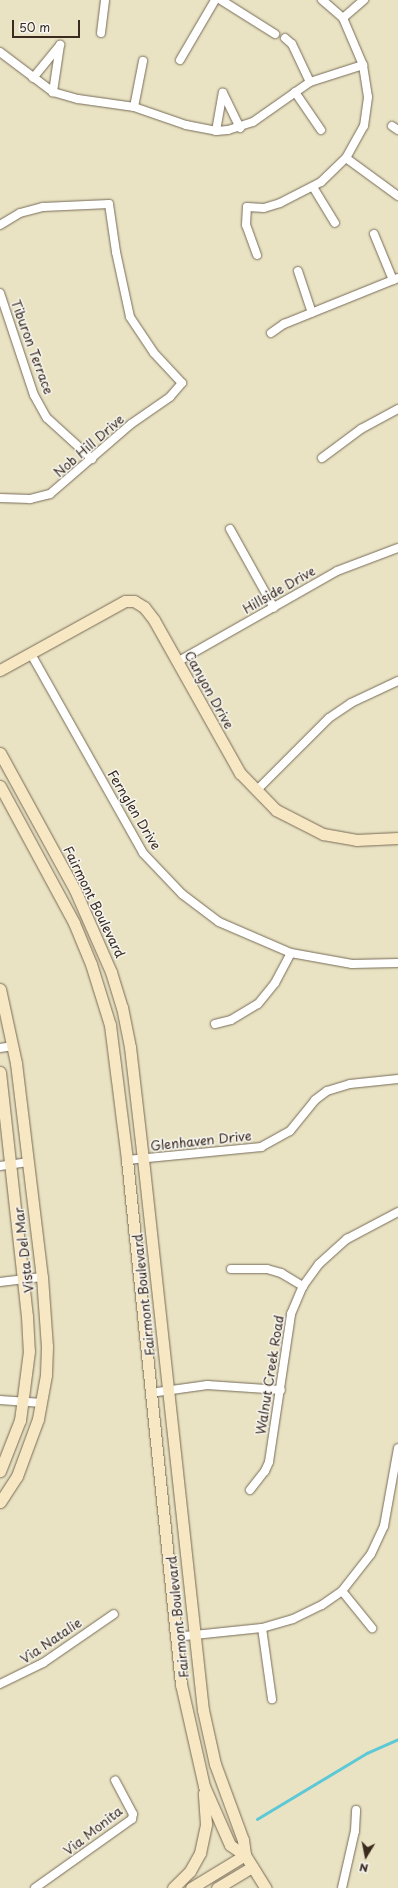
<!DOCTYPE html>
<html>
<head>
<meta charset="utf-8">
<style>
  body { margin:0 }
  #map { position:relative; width:398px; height:1888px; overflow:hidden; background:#e9e3c3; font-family:"Playpen Sans",sans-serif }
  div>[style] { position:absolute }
  .stream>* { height:2.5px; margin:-1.25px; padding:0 1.25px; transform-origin:1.25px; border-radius:1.25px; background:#5dc8d6 }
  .roads { filter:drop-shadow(0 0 1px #786b58) drop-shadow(0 0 1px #786b58) }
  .street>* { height:8px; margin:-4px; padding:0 4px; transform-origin:4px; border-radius:4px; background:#fff }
  .secondary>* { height:11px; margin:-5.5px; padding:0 5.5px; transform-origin:5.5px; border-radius:5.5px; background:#f8e7c3 }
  span { translate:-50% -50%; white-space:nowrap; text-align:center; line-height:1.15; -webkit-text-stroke:3px #f6f6f2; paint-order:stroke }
  .street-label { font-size:13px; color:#3b2a1e }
  .north { position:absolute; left:346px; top:1836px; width:40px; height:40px; -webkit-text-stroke:3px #f6f6f2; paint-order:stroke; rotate:190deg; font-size:11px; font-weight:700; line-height:16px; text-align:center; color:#3b2a1e }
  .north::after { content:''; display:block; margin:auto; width:14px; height:18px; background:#3b2a1e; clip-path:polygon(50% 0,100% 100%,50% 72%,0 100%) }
  .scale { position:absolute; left:12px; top:20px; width:68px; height:18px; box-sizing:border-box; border:2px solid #3b2a1e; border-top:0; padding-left:5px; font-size:12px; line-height:14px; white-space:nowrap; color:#3b2a1e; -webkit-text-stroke:3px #f6f6f2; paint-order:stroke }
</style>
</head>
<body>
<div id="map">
  <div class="stream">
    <div style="left:257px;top:1819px;width:128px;rotate:-31deg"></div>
    <div style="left:367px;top:1753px;width:34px;rotate:-24deg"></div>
  </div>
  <div class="roads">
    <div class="street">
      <div style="left:221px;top:0;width:64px;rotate:32.2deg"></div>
      <div style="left:343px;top:18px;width:28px;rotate:-41deg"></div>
      <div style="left:101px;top:33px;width:33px;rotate:-83deg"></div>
      <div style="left:285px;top:38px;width:9px;rotate:41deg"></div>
      <div style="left:292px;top:44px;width:42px;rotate:64.7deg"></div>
      <div style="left:0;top:52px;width:66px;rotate:37deg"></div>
      <div style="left:53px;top:92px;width:26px;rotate:16deg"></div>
      <div style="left:78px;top:99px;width:57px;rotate:8.1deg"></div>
      <div style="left:134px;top:107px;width:55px;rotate:19.1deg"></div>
      <div style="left:186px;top:125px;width:31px;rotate:11deg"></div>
      <div style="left:216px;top:131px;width:12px;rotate:-5deg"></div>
      <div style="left:228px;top:130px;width:26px;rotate:-18deg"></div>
      <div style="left:253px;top:122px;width:70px;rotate:-35.1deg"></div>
      <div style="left:310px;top:82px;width:56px;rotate:-17.8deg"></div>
      <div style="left:180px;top:60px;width:69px;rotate:-59.7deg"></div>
      <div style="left:33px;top:78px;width:43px;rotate:-50.7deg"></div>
      <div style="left:60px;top:45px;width:48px;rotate:98.5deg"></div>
      <div style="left:295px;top:92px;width:46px;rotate:55.6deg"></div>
      <div style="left:134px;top:107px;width:47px;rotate:-78.9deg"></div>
      <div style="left:392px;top:126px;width:7px;rotate:34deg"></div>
      <div style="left:216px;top:131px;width:39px;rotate:-80deg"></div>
      <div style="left:223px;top:93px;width:39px;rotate:64deg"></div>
      <div style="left:346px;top:158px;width:64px;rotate:36.2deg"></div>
      <div style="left:313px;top:187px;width:42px;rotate:58.6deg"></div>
      <div style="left:0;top:225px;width:23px;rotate:-31deg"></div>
      <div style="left:20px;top:213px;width:24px;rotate:-15deg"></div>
      <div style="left:43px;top:207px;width:66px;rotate:-2.6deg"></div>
      <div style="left:109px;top:204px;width:49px;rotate:81.7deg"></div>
      <div style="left:116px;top:252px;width:66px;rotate:77.8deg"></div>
      <div style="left:130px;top:317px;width:43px;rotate:56.3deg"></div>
      <div style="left:154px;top:353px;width:41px;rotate:47deg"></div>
      <div style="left:182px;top:383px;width:18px;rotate:131deg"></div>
      <div style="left:170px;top:397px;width:47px;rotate:145.3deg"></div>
      <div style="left:131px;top:424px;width:107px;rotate:139.2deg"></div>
      <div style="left:50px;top:494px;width:21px;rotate:166deg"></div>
      <div style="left:30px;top:499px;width:30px;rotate:-178deg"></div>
      <div style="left:374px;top:234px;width:50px;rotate:67.6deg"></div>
      <div style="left:257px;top:255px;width:32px;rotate:-110deg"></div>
      <div style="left:246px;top:225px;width:18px;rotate:-87deg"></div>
      <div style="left:247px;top:207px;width:17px;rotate:3deg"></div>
      <div style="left:264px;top:208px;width:17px;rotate:-17deg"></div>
      <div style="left:280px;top:203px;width:46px;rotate:-27.1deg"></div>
      <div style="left:321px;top:182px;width:35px;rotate:-44deg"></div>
      <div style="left:346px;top:158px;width:37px;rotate:-61deg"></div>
      <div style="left:364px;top:126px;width:29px;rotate:-82deg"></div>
      <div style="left:368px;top:97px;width:32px;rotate:-99deg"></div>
      <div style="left:363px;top:65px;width:51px;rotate:-113.1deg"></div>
      <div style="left:343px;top:18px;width:28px;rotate:-139deg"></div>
      <div style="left:298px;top:271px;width:44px;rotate:71.6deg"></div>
      <div style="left:0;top:293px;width:108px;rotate:71.6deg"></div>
      <div style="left:34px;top:395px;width:26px;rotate:61deg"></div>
      <div style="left:47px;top:418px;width:61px;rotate:42.3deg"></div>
      <div style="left:271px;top:333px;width:16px;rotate:-35deg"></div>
      <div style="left:284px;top:324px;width:123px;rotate:-22deg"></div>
      <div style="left:322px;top:458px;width:49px;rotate:-36.6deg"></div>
      <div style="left:361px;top:429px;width:42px;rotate:-28.4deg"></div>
      <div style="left:230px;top:529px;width:90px;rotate:60.9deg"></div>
      <div style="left:31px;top:654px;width:228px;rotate:60.6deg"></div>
      <div style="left:143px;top:853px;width:57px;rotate:46.4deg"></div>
      <div style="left:182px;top:894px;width:46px;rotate:37.1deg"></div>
      <div style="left:219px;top:922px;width:78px;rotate:23.3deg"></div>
      <div style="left:291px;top:953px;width:62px;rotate:10.2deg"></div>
      <div style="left:352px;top:964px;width:46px;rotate:-1.2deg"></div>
      <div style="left:177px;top:662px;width:184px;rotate:-29.6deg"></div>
      <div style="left:337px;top:571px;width:65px;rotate:-20.7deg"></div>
      <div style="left:256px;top:791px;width:103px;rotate:-45deg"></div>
      <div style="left:329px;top:718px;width:27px;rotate:-34deg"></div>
      <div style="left:351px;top:703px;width:52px;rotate:-25.1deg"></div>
      <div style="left:215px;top:1024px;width:16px;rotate:-14deg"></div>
      <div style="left:231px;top:1020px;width:31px;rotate:-31deg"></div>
      <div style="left:258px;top:1004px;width:27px;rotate:-51deg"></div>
      <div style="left:275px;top:983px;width:34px;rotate:-62deg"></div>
      <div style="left:0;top:1048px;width:13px;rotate:-9deg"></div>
      <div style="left:127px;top:1160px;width:135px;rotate:-5.5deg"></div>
      <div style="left:261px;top:1147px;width:33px;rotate:-29deg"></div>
      <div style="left:290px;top:1131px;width:40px;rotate:-51deg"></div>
      <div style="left:315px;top:1100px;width:15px;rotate:-37deg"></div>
      <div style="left:327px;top:1091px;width:24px;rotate:-17deg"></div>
      <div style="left:350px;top:1084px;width:48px;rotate:-5.9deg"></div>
      <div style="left:0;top:1166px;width:28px;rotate:-8deg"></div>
      <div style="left:231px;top:1269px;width:36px"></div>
      <div style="left:267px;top:1269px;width:15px;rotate:16deg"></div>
      <div style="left:281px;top:1273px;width:26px;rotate:31deg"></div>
      <div style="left:0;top:1282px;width:42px;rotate:-6.8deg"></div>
      <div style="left:150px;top:1393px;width:58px;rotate:-8deg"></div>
      <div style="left:207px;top:1385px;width:74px;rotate:3.9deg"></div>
      <div style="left:0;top:1400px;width:42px;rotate:4.1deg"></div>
      <div style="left:250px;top:1490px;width:24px;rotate:-52deg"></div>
      <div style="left:265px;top:1471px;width:10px;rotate:-66deg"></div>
      <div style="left:269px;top:1462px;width:150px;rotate:-81.5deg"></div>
      <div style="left:291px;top:1314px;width:30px;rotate:-67deg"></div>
      <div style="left:303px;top:1286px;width:27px;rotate:-54deg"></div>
      <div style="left:319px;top:1264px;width:38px;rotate:-42deg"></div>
      <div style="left:347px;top:1239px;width:58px;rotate:-27.9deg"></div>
      <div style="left:342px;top:1591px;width:48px;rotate:51deg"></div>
      <div style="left:262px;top:1628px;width:72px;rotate:82deg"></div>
      <div style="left:175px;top:1637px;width:87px;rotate:-5.9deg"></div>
      <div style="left:262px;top:1628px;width:32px;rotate:-16deg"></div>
      <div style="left:293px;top:1619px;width:32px;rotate:-26deg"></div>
      <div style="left:322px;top:1605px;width:24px;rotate:-35deg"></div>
      <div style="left:342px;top:1591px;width:47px;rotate:-51.9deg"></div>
      <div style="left:371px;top:1554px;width:31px;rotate:-65deg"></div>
      <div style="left:384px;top:1526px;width:79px;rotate:-79.8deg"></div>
      <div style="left:0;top:1684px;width:48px;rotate:-26deg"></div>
      <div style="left:43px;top:1663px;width:86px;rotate:-34.6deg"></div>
      <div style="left:35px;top:1888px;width:119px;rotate:-35.4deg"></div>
      <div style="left:132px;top:1819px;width:5px;rotate:-79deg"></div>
      <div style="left:133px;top:1814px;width:38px;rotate:-118deg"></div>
      <div style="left:342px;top:1888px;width:58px;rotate:-77.2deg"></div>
      <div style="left:355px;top:1831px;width:21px;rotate:-87deg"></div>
    </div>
    <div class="secondary">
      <div style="left:0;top:670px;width:143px;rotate:-28.9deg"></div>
      <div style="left:125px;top:601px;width:9px"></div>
      <div style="left:134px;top:601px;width:12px;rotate:31deg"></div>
      <div style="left:144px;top:607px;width:16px;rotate:52deg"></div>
      <div style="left:154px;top:620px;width:176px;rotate:60.7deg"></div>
      <div style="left:240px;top:773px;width:52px;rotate:45.8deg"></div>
      <div style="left:276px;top:810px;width:53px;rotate:27.1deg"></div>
      <div style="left:323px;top:834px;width:34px;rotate:10deg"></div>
      <div style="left:356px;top:840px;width:42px;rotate:-2.7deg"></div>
      <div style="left:0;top:753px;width:156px;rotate:61.3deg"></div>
      <div style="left:75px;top:890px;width:90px;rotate:66.3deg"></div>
      <div style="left:111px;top:972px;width:37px;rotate:73deg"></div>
      <div style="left:122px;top:1007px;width:41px;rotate:78.7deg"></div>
      <div style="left:130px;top:1047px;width:113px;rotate:83.4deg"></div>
      <div style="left:143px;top:1159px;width:554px;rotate:83.79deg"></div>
      <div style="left:203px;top:1710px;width:55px;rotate:77.5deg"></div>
      <div style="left:215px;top:1764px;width:81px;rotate:69.8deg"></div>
      <div style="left:243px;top:1840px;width:15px;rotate:82deg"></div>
      <div style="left:245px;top:1855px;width:39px;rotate:58deg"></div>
      <div style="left:0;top:786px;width:156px;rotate:61.6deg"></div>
      <div style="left:74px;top:923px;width:44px;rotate:67.5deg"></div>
      <div style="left:91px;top:964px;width:64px;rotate:72.7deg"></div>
      <div style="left:110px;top:1025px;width:136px;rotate:82.8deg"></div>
      <div style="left:127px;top:1160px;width:527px;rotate:84.12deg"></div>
      <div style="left:181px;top:1684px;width:105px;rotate:77.3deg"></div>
      <div style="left:204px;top:1786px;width:64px;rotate:66.2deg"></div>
      <div style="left:230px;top:1845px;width:18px;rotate:34deg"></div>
      <div style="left:0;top:989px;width:76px;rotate:77.8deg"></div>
      <div style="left:16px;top:1063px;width:216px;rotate:83.1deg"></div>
      <div style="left:42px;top:1277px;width:69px;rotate:85.9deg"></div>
      <div style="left:47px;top:1346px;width:29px;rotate:92deg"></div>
      <div style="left:46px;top:1375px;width:45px;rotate:100.3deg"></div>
      <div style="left:38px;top:1419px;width:61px;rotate:110.2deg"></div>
      <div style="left:17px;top:1476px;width:31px;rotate:123deg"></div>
      <div style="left:0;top:1072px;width:245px;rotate:83.7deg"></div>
      <div style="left:27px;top:1316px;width:35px;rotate:87deg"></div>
      <div style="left:29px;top:1351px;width:70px;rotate:97.4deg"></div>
      <div style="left:20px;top:1420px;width:55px;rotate:111.4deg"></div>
      <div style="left:173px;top:1888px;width:24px;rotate:-45deg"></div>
      <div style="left:190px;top:1871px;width:21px;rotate:-61deg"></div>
      <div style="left:200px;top:1853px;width:30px;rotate:-78deg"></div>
      <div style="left:206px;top:1824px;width:31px;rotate:-94deg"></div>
      <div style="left:191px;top:1888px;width:63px;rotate:-31.4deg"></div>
      <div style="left:217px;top:1888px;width:41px;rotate:-31deg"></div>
    </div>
  </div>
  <div class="street-label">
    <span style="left:32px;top:347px;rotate:70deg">Tiburon Terrace</span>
    <span style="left:89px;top:446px;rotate:-41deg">Nob Hill Drive</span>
    <span style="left:279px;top:590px;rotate:-30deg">Hillside Drive</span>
    <span style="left:209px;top:690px;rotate:61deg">Canyon Drive</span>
    <span style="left:134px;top:810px;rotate:59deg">Fernglen Drive</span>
    <span style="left:94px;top:902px;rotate:64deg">Fairmont Boulevard</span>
    <span style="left:201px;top:1141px;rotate:-6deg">Glenhaven Drive</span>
    <span style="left:24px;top:1250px;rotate:-97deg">Vista Del Mar</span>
    <span style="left:144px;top:1295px;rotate:-96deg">Fairmont Boulevard</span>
    <span style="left:270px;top:1375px;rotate:-81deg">Walnut Creek Road</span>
    <span style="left:178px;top:1617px;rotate:-96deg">Fairmont Boulevard</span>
    <span style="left:51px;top:1641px;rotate:-34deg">Via Natalie</span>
    <span style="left:93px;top:1831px;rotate:-38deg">Via Monita</span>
  </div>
  <div class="north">N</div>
  <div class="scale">50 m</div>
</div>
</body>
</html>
